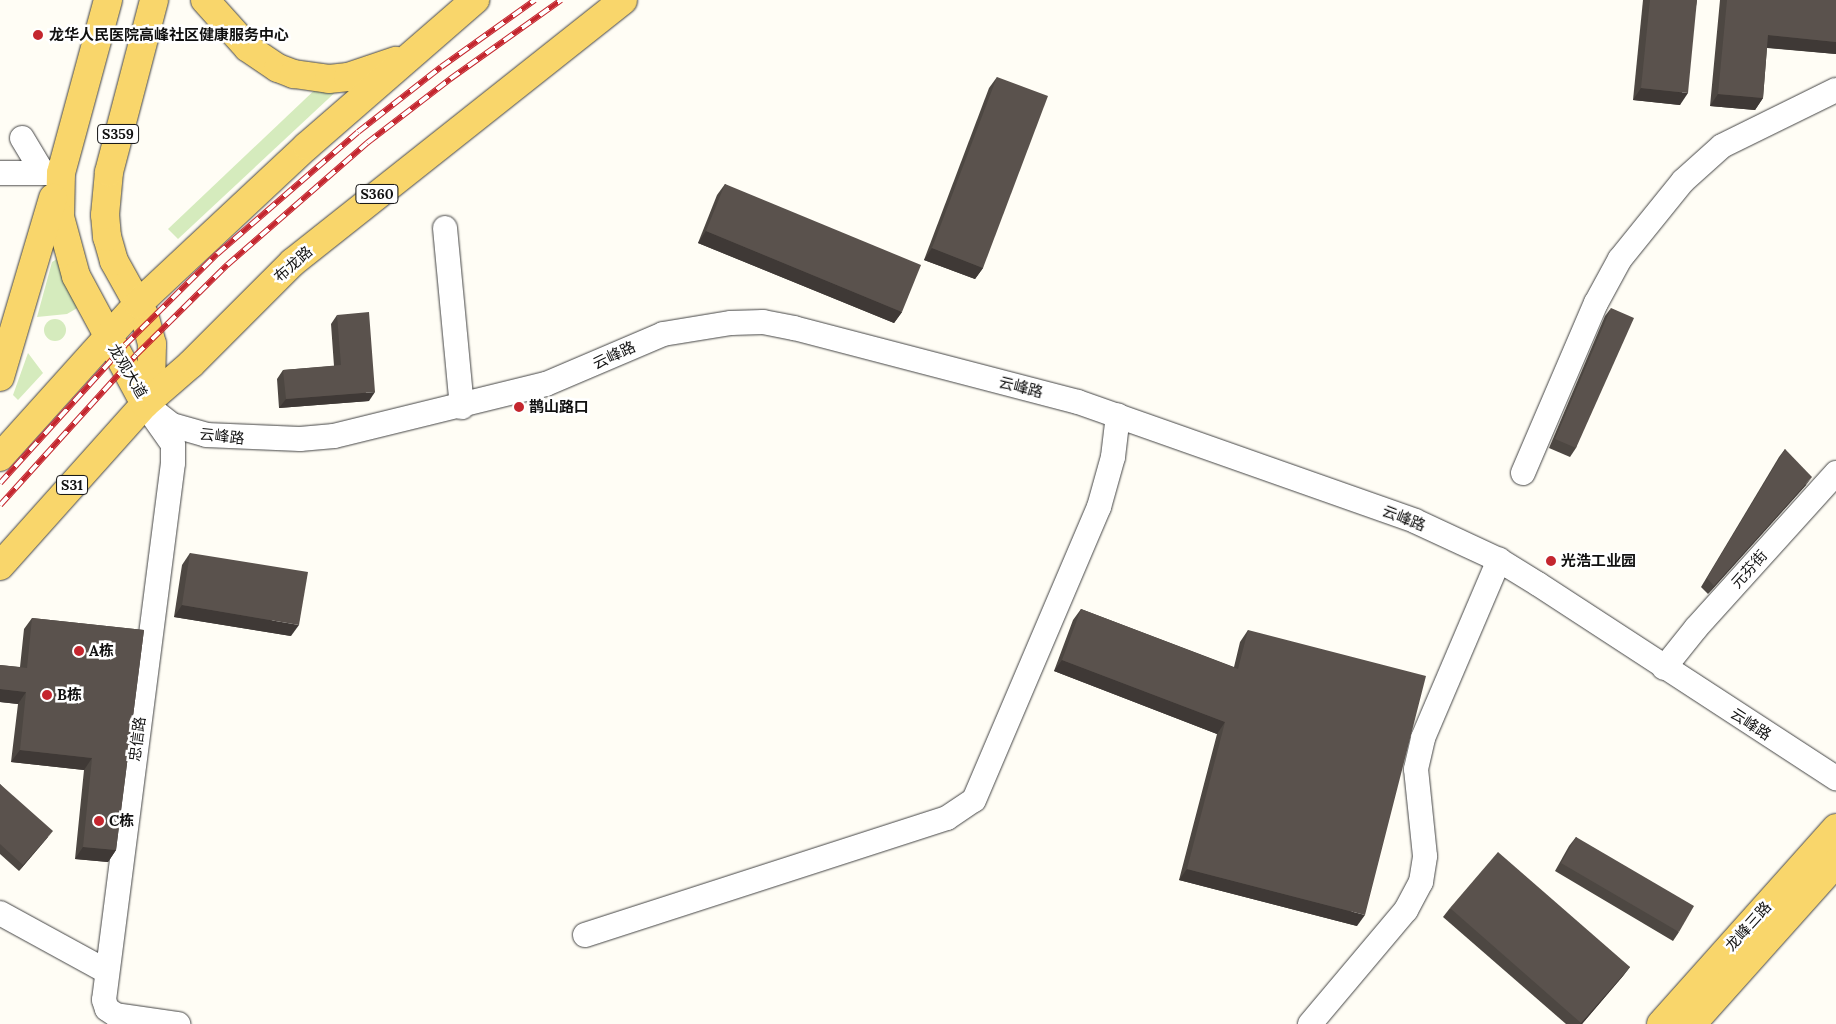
<!DOCTYPE html>
<html>
<head>
<meta charset="utf-8">
<style>
  body { margin:0 }
  #map { position:relative; width:1836px; height:1024px; overflow:hidden; background:#fffdf5; font-family:Lora,"Noto Sans SC",serif }
  div>[style] { position:absolute }
  .green>* { inset:0; background:#d5ebbd }
  .round { border-radius:50% }
  .roads { filter:drop-shadow(0 0 1px #444) drop-shadow(0 0 1px #444) }
  .minor>* { height:24px; margin:-12px; padding:0 12px; transform-origin:12px; border-radius:12px; background:#fff }
  .major>* { height:28px; margin:-14px; padding:0 14px; transform-origin:14px; border-radius:14px; background:#f9d66b }
  .rail>* { height:5.5px; margin-top:-2.75px; transform-origin:0; background:repeating-linear-gradient(90deg,#fff 0 11px,#c4262e 0 22px); box-sizing:border-box; border-block:1px solid #c4262e }
  .wall>* { inset:0; background:#4d4742 }
  .shaded-wall>* { inset:0; background:#3f3936 }
  .building>* { inset:0; background:#5a524d }
  .dots>* { width:14px; height:14px; translate:-50% -50%; box-sizing:border-box; border:2px solid #fff; border-radius:50% }
  span { translate:-50% -50%; white-space:nowrap; text-align:center; line-height:1.15; -webkit-text-stroke:5px #fff; paint-order:stroke }
  .shield-label span { padding:1px 4px; background:#fff; border:1px solid; border-radius:4px; -webkit-text-stroke-width:0 }
  .shield-label { font-size:14px; color:#111; font-weight:700 }
  .poi-label { font-size:15px; color:#111; font-weight:700 }
  .left { translate:0 -50%; text-align:left }
  .street-label { font-size:15px; color:#111 }
</style>
</head>
<body>
<div id="map">
  <div class="green">
    <div style="clip-path:polygon(322px 83px,342px 86px,178px 239px,168px 229px)"></div>
    <div style="clip-path:polygon(57px 259px,79px 307px,67px 314px,37px 317px,52px 262px)"></div>
    <div class="round" style="left:44px;top:319px;width:22px;height:22px"></div>
    <div style="clip-path:polygon(28px 353px,43px 373px,18px 400px,13px 395px)"></div>
  </div>
  <div class="roads">
    <div class="minor">
      <div style="left:22px;top:138px;width:35px;rotate:59deg"></div>
      <div style="left:40px;top:168px;width:5px;rotate:101deg"></div>
      <div style="left:0;top:173px;width:61px"></div>
      <div style="left:445px;top:228px;width:180px;rotate:84.6deg"></div>
      <div style="left:145px;top:404px;width:34px;rotate:38deg"></div>
      <div style="left:172px;top:425px;width:35px;rotate:16deg"></div>
      <div style="left:206px;top:435px;width:94px;rotate:2.4deg"></div>
      <div style="left:300px;top:439px;width:34px;rotate:-5deg"></div>
      <div style="left:334px;top:436px;width:218px;rotate:-13.8deg"></div>
      <div style="left:546px;top:384px;width:127px;rotate:-23.1deg"></div>
      <div style="left:663px;top:334px;width:69px;rotate:-9.2deg"></div>
      <div style="left:731px;top:323px;width:32px;rotate:-2deg"></div>
      <div style="left:763px;top:322px;width:32px;rotate:11deg"></div>
      <div style="left:794px;top:328px;width:293px;rotate:14.6deg"></div>
      <div style="left:1078px;top:402px;width:357px;rotate:19.4deg"></div>
      <div style="left:1415px;top:521px;width:93px;rotate:24.9deg"></div>
      <div style="left:1499px;top:560px;width:46px;rotate:31.6deg"></div>
      <div style="left:1538px;top:584px;width:356px;rotate:33.1deg"></div>
      <div style="left:153px;top:416px;width:35px;rotate:55deg"></div>
      <div style="left:173px;top:445px;width:18px;rotate:90deg"></div>
      <div style="left:173px;top:463px;width:541px;rotate:97.32deg"></div>
      <div style="left:104px;top:1000px;width:9px;rotate:72deg"></div>
      <div style="left:107px;top:1009px;width:11px;rotate:34deg"></div>
      <div style="left:116px;top:1015px;width:63px;rotate:8.3deg"></div>
      <div style="left:1523px;top:473px;width:185px;rotate:-66.8deg"></div>
      <div style="left:1596px;top:303px;width:50px;rotate:-61.4deg"></div>
      <div style="left:1620px;top:259px;width:100px;rotate:-51.1deg"></div>
      <div style="left:1683px;top:181px;width:52px;rotate:-41.9deg"></div>
      <div style="left:1722px;top:146px;width:127px;rotate:-26.2deg"></div>
      <div style="left:1664px;top:668px;width:51px;rotate:-51.3deg"></div>
      <div style="left:1696px;top:628px;width:209px;rotate:-47.9deg"></div>
      <div style="left:0;top:913px;width:121px;rotate:28.7deg"></div>
      <div style="left:585px;top:935px;width:380px;rotate:-17.9deg"></div>
      <div style="left:947px;top:818px;width:32px;rotate:-34deg"></div>
      <div style="left:974px;top:800px;width:319px;rotate:-66.9deg"></div>
      <div style="left:1099px;top:507px;width:52px;rotate:-74.4deg"></div>
      <div style="left:1113px;top:457px;width:42px;rotate:-83.2deg"></div>
      <div style="left:1310px;top:1024px;width:149px;rotate:-49.9deg"></div>
      <div style="left:1406px;top:910px;width:32px;rotate:-62deg"></div>
      <div style="left:1421px;top:882px;width:26px;rotate:-81deg"></div>
      <div style="left:1425px;top:856px;width:87px;rotate:-95.9deg"></div>
      <div style="left:1416px;top:769px;width:32px;rotate:-77deg"></div>
      <div style="left:1423px;top:738px;width:194px;rotate:-66.9deg"></div>
    </div>
    <div class="major">
      <div style="left:108px;top:0;width:179px;rotate:105.2deg"></div>
      <div style="left:61px;top:173px;width:44px;rotate:91.3deg"></div>
      <div style="left:60px;top:217px;width:61px;rotate:74.8deg"></div>
      <div style="left:76px;top:276px;width:145px;rotate:61.7deg"></div>
      <div style="left:205px;top:0;width:64px;rotate:48.1deg"></div>
      <div style="left:248px;top:48px;width:36px;rotate:34deg"></div>
      <div style="left:278px;top:68px;width:17px;rotate:21deg"></div>
      <div style="left:294px;top:74px;width:35px;rotate:8deg"></div>
      <div style="left:329px;top:79px;width:19px;rotate:-6deg"></div>
      <div style="left:348px;top:77px;width:50px;rotate:-18.8deg"></div>
      <div style="left:0;top:377px;width:187px;rotate:-73.5deg"></div>
      <div style="left:145px;top:404px;width:19px;rotate:-72deg"></div>
      <div style="left:151px;top:386px;width:42px;rotate:-88.6deg"></div>
      <div style="left:152px;top:344px;width:30px;rotate:-105deg"></div>
      <div style="left:144px;top:315px;width:62px;rotate:-119.1deg"></div>
      <div style="left:114px;top:261px;width:25px;rotate:-106deg"></div>
      <div style="left:107px;top:237px;width:22px;rotate:-95deg"></div>
      <div style="left:105px;top:215px;width:43px;rotate:-84.7deg"></div>
      <div style="left:109px;top:172px;width:178px;rotate:-75.3deg"></div>
      <div style="left:0;top:457px;width:206px;rotate:-48deg"></div>
      <div style="left:138px;top:304px;width:231px;rotate:-43.1deg"></div>
      <div style="left:307px;top:146px;width:223px;rotate:-41deg"></div>
      <div style="left:0;top:566px;width:217px;rotate:-48.2deg"></div>
      <div style="left:145px;top:404px;width:61px;rotate:-41deg"></div>
      <div style="left:191px;top:364px;width:144px;rotate:-45deg"></div>
      <div style="left:293px;top:262px;width:421px;rotate:-38.4deg"></div>
      <div style="left:1661px;top:1024px;width:263px;rotate:-48.2deg"></div>
      <div style="left:1692px;top:1024px;width:216px;rotate:-48.2deg"></div>
    </div>
  </div>
  <div class="rail">
    <div style="left:0;top:483px;width:186px;rotate:-47.8deg"></div>
    <div style="left:125px;top:345px;width:129px;rotate:-44.7deg"></div>
    <div style="left:217px;top:254px;width:186px;rotate:-40.9deg"></div>
    <div style="left:358px;top:132px;width:105px;rotate:-38.1deg"></div>
    <div style="left:441px;top:67px;width:115px;rotate:-35.5deg"></div>
    <div style="left:0;top:505px;width:202px;rotate:-47.8deg"></div>
    <div style="left:136px;top:355px;width:128px;rotate:-44.7deg"></div>
    <div style="left:227px;top:265px;width:186px;rotate:-41.1deg"></div>
    <div style="left:367px;top:143px;width:105px;rotate:-37.6deg"></div>
    <div style="left:450px;top:79px;width:136px;rotate:-35.4deg"></div>
  </div>
  <div class="wall">
    <div style="clip-path:polygon(1643px 0,1697px 0,1680px 105px,1633px 100px)"></div>
    <div style="clip-path:polygon(1720px 0,1836px 0,1836px 54px,1767px 48px,1763px 98px,1755px 110px,1710px 106px)"></div>
    <div style="clip-path:polygon(997px 77px,983px 268px,975px 279px,924px 260px,989px 88px)"></div>
    <div style="clip-path:polygon(725px 184px,902px 312px,894px 323px,698px 243px,717px 195px)"></div>
    <div style="clip-path:polygon(1611px 308px,1576px 448px,1570px 457px,1549px 448px,1605px 316px)"></div>
    <div style="clip-path:polygon(337px 315px,369px 401px,279px 408px,277px 379px,283px 370px,334px 366px,331px 324px)"></div>
    <div style="clip-path:polygon(1785px 449px,1806px 485px,1708px 594px,1701px 587px,1779px 457px)"></div>
    <div style="clip-path:polygon(190px 553px,291px 636px,174px 617px,182px 565px)"></div>
    <div style="clip-path:polygon(1081px 609px,1234px 667px,1240px 642px,1248px 630px,1357px 926px,1179px 880px,1217px 734px,1054px 671px,1073px 620px)"></div>
    <div style="clip-path:polygon(32px 618px,144px 630px,116px 850px,108px 862px,75px 859px,84px 770px,11px 762px,18px 704px,0 702px,0 665px,20px 667px,24px 629px)"></div>
    <div style="clip-path:polygon(0 784px,48px 837px,19px 871px,0 854px)"></div>
    <div style="clip-path:polygon(1576px 837px,1679px 932px,1673px 941px,1555px 871px,1569px 846px)"></div>
    <div style="clip-path:polygon(1450px 908px,1630px 967px,1623px 976px,1582px 1024px,1566px 1024px,1443px 917px)"></div>
  </div>
  <div class="shaded-wall">
    <div style="clip-path:polygon(1768px 35px,1836px 42px,1836px 54px,1760px 47px)"></div>
    <div style="clip-path:polygon(1641px 88px,1688px 93px,1680px 105px,1633px 100px)"></div>
    <div style="clip-path:polygon(1718px 94px,1763px 98px,1755px 110px,1710px 106px)"></div>
    <div style="clip-path:polygon(706px 231px,902px 312px,894px 323px,698px 243px)"></div>
    <div style="clip-path:polygon(932px 248px,983px 268px,975px 279px,924px 260px)"></div>
    <div style="clip-path:polygon(375px 392px,369px 401px,279px 408px,286px 399px)"></div>
    <div style="clip-path:polygon(1812px 477px,1806px 485px,1708px 594px,1714px 586px)"></div>
    <div style="clip-path:polygon(182px 605px,299px 625px,291px 636px,174px 617px)"></div>
    <div style="clip-path:polygon(1062px 660px,1225px 722px,1217px 734px,1054px 671px)"></div>
    <div style="clip-path:polygon(0 689px,26px 692px,18px 704px,0 702px)"></div>
    <div style="clip-path:polygon(20px 750px,92px 758px,84px 770px,11px 762px)"></div>
    <div style="clip-path:polygon(53px 831px,48px 837px,19px 871px,23px 865px)"></div>
    <div style="clip-path:polygon(83px 847px,116px 850px,108px 862px,75px 859px)"></div>
    <div style="clip-path:polygon(1187px 869px,1365px 915px,1357px 926px,1179px 880px)"></div>
    <div style="clip-path:polygon(1630px 967px,1623px 976px,1582px 1024px,1580px 1024px)"></div>
  </div>
  <div class="building">
    <div style="clip-path:polygon(1650px 0,1697px 0,1688px 93px,1641px 88px)"></div>
    <div style="clip-path:polygon(1727px 0,1836px 0,1836px 42px,1768px 35px,1763px 98px,1718px 94px)"></div>
    <div style="clip-path:polygon(997px 77px,1048px 96px,983px 268px,932px 248px)"></div>
    <div style="clip-path:polygon(725px 184px,921px 265px,902px 312px,706px 231px)"></div>
    <div style="clip-path:polygon(1611px 308px,1634px 318px,1576px 448px,1555px 439px)"></div>
    <div style="clip-path:polygon(369px 312px,375px 392px,286px 399px,283px 370px,341px 365px,337px 315px)"></div>
    <div style="clip-path:polygon(1785px 449px,1812px 477px,1714px 586px,1707px 578px)"></div>
    <div style="clip-path:polygon(190px 553px,308px 572px,299px 625px,182px 605px)"></div>
    <div style="clip-path:polygon(1081px 609px,1238px 669px,1248px 630px,1426px 676px,1365px 915px,1187px 869px,1225px 722px,1062px 660px)"></div>
    <div style="clip-path:polygon(32px 618px,144px 630px,116px 850px,83px 847px,92px 758px,20px 750px,26px 692px,0 689px,0 665px,27px 668px)"></div>
    <div style="clip-path:polygon(0 784px,53px 831px,23px 865px,0 844px)"></div>
    <div style="clip-path:polygon(1576px 837px,1694px 906px,1679px 932px,1561px 863px)"></div>
    <div style="clip-path:polygon(1498px 852px,1630px 967px,1581px 1023px,1450px 908px)"></div>
  </div>
  <div class="dots">
    <div style="left:38px;top:35px;background:#c4262e"></div>
    <div style="left:519px;top:407px;background:#c4262e"></div>
    <div style="left:1551px;top:561px;background:#c4262e"></div>
    <div style="left:79px;top:651px;background:#c4262e"></div>
    <div style="left:47px;top:695px;background:#c4262e"></div>
    <div style="left:99px;top:821px;background:#c4262e"></div>
  </div>
  <div class="shield-label">
    <span style="left:118px;top:134px">S359</span>
    <span style="left:377px;top:194px">S360</span>
    <span style="left:72px;top:485px">S31</span>
  </div>
  <div class="poi-label">
    <span class="left" style="left:49px;top:35px">龙华人民医院高峰社区健康服务中心</span>
    <span class="left" style="left:529px;top:407px">鹊山路口</span>
    <span class="left" style="left:1561px;top:561px">光浩工业园</span>
    <span class="left" style="left:89px;top:651px">A栋</span>
    <span class="left" style="left:57px;top:695px">B栋</span>
    <span class="left" style="left:109px;top:821px">C栋</span>
  </div>
  <div class="street-label">
    <span style="left:293px;top:264px;rotate:-42deg">布龙路</span>
    <span style="left:614px;top:355px;rotate:-25deg">云峰路</span>
    <span style="left:128px;top:371px;rotate:59deg">龙观大道</span>
    <span style="left:1021px;top:387px;rotate:14deg">云峰路</span>
    <span style="left:222px;top:436px;rotate:6deg">云峰路</span>
    <span style="left:1404px;top:518px;rotate:21deg">云峰路</span>
    <span style="left:1749px;top:569px;rotate:-48deg">元芬街</span>
    <span style="left:1751px;top:724px;rotate:33deg">云峰路</span>
    <span style="left:137px;top:739px;rotate:-83deg">忠信路</span>
    <span style="left:1748px;top:926px;rotate:-48deg">龙峰三路</span>
  </div>
</div>
</body>
</html>
